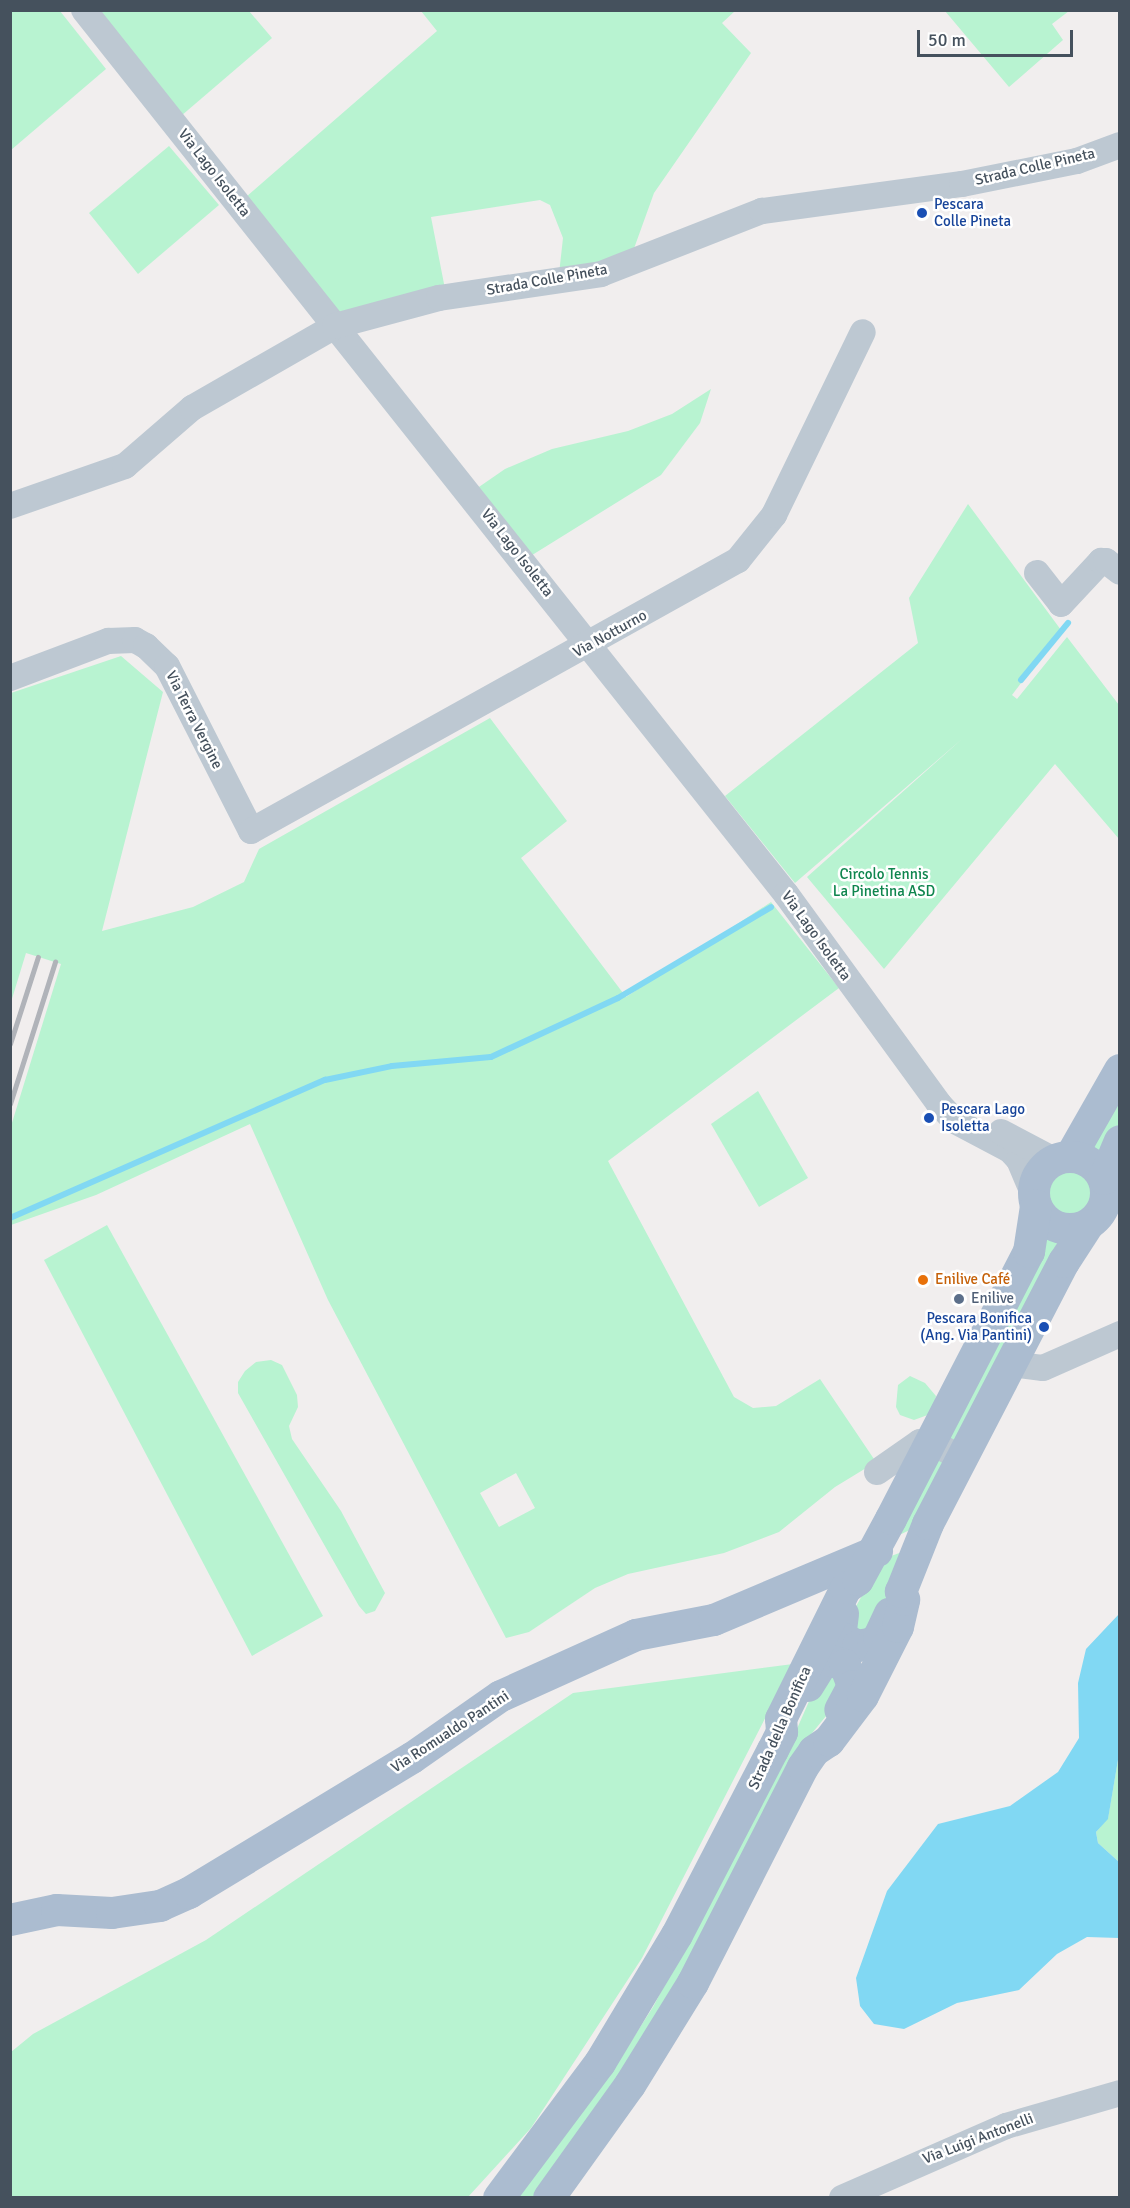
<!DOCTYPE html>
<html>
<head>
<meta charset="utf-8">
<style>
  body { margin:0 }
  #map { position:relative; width:1130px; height:2208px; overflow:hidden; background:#f1eeee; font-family:Signika,sans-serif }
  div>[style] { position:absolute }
  .green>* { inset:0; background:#b8f3d1 }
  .round { border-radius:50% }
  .water>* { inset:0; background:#81d8f3 }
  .stream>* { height:6px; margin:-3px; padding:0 3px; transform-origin:3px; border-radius:3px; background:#81d8f3 }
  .minor>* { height:26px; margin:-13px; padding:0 13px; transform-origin:13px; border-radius:13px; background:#bdc8d2 }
  .major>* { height:32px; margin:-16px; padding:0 16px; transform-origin:16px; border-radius:16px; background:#abbcd0 }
  .major>.ring { margin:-16px; padding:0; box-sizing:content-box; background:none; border:32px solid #abbcd0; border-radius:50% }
  .rail>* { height:4.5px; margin:-2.25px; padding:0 2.25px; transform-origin:2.25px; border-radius:2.25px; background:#b0b3b9 }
  .dots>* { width:16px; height:16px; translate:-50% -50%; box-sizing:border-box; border:3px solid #fff; border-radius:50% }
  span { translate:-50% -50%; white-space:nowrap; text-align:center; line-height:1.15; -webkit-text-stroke:5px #fff; paint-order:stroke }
  .street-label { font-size:15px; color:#45515d }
  .transit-label { font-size:15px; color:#164399 }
  .left { translate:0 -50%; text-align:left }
  .right { translate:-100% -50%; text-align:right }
  .park-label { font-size:15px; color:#0f854e }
  .food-label { font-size:15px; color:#c56008 }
  .service-label { font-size:15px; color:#4e5e75 }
  .frame { position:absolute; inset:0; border:12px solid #45515d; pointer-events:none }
  .scale { position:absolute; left:917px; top:30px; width:156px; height:27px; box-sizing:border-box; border:3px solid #45515d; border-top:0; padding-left:8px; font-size:18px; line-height:21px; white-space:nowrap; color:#45515d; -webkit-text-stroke:4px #fff; paint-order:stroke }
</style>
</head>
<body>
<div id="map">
  <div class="green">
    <div style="clip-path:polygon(11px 10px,60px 11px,106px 69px,11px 150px)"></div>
    <div style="clip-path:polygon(92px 11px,249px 11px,272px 38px,181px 116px)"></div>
    <div style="clip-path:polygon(421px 11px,735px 11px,722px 23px,751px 53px,654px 193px,632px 254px,559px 274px,563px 238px,550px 205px,540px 200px,431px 217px,446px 294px,340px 317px,246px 197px,437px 31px)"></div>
    <div style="clip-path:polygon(945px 11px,1069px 11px,1052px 24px,1063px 40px,1009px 87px)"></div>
    <div style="clip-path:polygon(169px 146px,219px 205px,138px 274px,89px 213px)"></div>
    <div style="clip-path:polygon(711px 389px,700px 423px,661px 475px,529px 557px,476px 489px,505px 469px,552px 449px,628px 431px,672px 414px)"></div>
    <div style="clip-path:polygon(968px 504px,1061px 630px,1012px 695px,1017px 699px,1067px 637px,1119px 705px,1119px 839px,1055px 764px,884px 969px,807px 877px,962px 739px,795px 883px,725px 796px,918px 643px,909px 598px)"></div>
    <div style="clip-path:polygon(evenodd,121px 656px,163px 692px,102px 931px,193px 907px,244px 882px,259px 849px,490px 718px,567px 821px,521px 858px,626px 997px,771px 902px,839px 988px,608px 1161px,734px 1397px,753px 1408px,776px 1406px,820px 1379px,876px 1462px,835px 1487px,779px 1532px,724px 1553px,628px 1574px,595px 1588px,529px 1632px,506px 1638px,328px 1300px,250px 1124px,96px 1195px,11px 1225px,11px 1126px,61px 964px,26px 953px,11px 1002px,11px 693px,121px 656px,516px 1473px,535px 1508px,499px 1527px,480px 1493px,516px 1473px)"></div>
    <div style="clip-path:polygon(758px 1091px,808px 1178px,759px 1207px,711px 1124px)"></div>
    <div style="clip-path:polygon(1119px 1097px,1119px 1125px,1103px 1157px,1091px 1152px)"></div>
    <div class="round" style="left:1046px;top:1170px;width:46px;height:46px"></div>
    <div style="clip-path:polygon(107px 1225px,323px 1616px,252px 1656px,44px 1260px)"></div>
    <div style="clip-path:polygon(1048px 1237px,1058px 1242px,956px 1446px,944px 1441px)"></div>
    <div style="clip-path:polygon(271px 1360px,282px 1365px,297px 1395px,298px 1407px,289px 1426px,292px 1439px,341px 1511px,385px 1593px,375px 1611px,366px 1614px,359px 1606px,238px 1393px,238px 1382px,245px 1371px,256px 1362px)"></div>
    <div style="clip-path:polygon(910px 1376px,925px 1383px,936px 1396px,933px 1413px,914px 1420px,900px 1415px,896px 1407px,898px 1385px)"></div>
    <div style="clip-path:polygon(939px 1452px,950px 1458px,914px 1528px,895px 1537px)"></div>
    <div style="clip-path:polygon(902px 1552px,886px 1600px,868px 1636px,847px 1622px,883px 1559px)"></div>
    <div style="clip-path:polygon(793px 1664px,642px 1958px,531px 2128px,468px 2197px,11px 2198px,11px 2052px,33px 2034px,206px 1940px,573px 1693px)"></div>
    <div style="clip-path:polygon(841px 1670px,831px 1710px,808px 1738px,672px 1998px,534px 2197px,515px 2198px,612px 2071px,653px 2007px,785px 1756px,821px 1674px)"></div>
    <div style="clip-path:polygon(1119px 1754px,1119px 1862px,1098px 1843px,1096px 1832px,1108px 1818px)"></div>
  </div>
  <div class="water">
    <div style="clip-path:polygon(1119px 1614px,1119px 1754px,1108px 1819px,1096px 1832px,1098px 1843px,1119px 1862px,1119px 1938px,1087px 1937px,1057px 1954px,1019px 1990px,957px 2003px,904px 2029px,874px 2024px,860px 2006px,856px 1978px,887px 1891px,938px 1824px,1010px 1806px,1058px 1772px,1079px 1738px,1078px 1683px,1086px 1649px)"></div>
  </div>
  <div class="stream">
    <div style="left:1021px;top:680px;width:74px;rotate:-50.5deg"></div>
    <div style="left:10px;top:1218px;width:344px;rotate:-23.7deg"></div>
    <div style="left:325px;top:1080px;width:68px;rotate:-11.8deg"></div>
    <div style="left:392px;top:1066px;width:99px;rotate:-5.2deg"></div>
    <div style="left:491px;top:1057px;width:140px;rotate:-24.9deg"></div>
    <div style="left:618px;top:998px;width:178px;rotate:-30.7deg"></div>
  </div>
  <div class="minor">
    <div style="left:84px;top:10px;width:1129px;rotate:51.55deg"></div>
    <div style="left:786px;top:894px;width:260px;rotate:53.9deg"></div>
    <div style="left:939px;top:1104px;width:23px;rotate:47deg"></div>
    <div style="left:955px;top:1121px;width:62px;rotate:27.8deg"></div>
    <div style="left:1010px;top:1150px;width:13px;rotate:48deg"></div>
    <div style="left:1019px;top:1160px;width:39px;rotate:67deg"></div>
    <div style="left:10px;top:506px;width:122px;rotate:-19.2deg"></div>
    <div style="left:125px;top:466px;width:89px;rotate:-40.9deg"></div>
    <div style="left:192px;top:408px;width:165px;rotate:-29.8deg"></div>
    <div style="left:335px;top:326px;width:108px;rotate:-15.1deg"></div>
    <div style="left:439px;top:298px;width:164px;rotate:-8.4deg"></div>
    <div style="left:601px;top:274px;width:173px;rotate:-21.4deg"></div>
    <div style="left:762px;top:211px;width:202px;rotate:-7.7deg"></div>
    <div style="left:962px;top:184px;width:117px;rotate:-11.3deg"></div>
    <div style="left:1077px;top:161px;width:46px;rotate:-20.4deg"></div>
    <div style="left:1037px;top:573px;width:39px;rotate:52deg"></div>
    <div style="left:1061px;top:604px;width:59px;rotate:-47.1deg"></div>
    <div style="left:1101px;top:561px;width:5px"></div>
    <div style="left:1106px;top:561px;width:18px;rotate:38deg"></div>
    <div style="left:10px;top:678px;width:105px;rotate:-20.7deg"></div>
    <div style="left:108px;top:641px;width:27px;rotate:-2deg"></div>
    <div style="left:135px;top:640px;width:13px;rotate:29deg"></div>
    <div style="left:146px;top:646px;width:29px;rotate:44deg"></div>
    <div style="left:167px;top:666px;width:185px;rotate:63deg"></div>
    <div style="left:251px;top:831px;width:557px;rotate:-29.09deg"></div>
    <div style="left:738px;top:560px;width:58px;rotate:-51.3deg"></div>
    <div style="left:774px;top:515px;width:203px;rotate:-64.1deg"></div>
    <div style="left:1001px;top:1132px;width:60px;rotate:27.8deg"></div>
    <div style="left:1010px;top:1364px;width:33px;rotate:7deg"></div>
    <div style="left:1043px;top:1368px;width:84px;rotate:-23.8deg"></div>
    <div style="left:877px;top:1472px;width:52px;rotate:-34.9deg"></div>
    <div style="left:920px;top:1442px;width:11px"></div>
    <div style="left:931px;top:1442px;width:26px;rotate:28deg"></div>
    <div style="left:954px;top:1454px;width:13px;rotate:-18deg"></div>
    <div style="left:842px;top:2198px;width:179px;rotate:-23.7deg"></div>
    <div style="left:1006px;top:2126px;width:119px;rotate:-16.1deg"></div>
  </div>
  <div class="major">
    <div style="left:1071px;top:1156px;width:99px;rotate:-60.3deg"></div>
    <div class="ring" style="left:1034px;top:1157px;width:40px;height:40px"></div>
    <div style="left:1104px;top:1179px;width:41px;rotate:-67.2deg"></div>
    <div style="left:843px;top:1614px;width:23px;rotate:97deg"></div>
    <div style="left:840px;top:1637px;width:20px;rotate:27deg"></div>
    <div style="left:858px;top:1646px;width:15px;rotate:-11deg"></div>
    <div style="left:873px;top:1643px;width:8px;rotate:-45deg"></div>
    <div style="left:879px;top:1637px;width:26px;rotate:-65deg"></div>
    <div style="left:808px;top:1686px;width:32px;rotate:-58deg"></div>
    <div style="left:825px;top:1659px;width:21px;rotate:17deg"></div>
    <div style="left:845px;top:1665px;width:22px;rotate:69deg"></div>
    <div style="left:853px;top:1686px;width:27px;rotate:118deg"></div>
    <div style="left:10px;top:1920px;width:48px;rotate:-12deg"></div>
    <div style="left:57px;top:1910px;width:55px;rotate:3.1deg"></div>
    <div style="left:112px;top:1913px;width:49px;rotate:-8.3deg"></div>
    <div style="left:160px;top:1906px;width:32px;rotate:-24deg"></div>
    <div style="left:189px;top:1893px;width:261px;rotate:-31.2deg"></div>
    <div style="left:412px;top:1758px;width:108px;rotate:-34.9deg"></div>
    <div style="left:501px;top:1696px;width:148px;rotate:-24.3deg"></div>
    <div style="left:636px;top:1635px;width:79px;rotate:-10.9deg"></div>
    <div style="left:714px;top:1620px;width:177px;rotate:-22.9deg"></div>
    <div style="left:499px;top:2198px;width:169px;rotate:-53.2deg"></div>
    <div style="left:600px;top:2063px;width:149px;rotate:-59deg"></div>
    <div style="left:677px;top:1935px;width:208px;rotate:-62.6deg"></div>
    <div style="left:773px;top:1750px;width:20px;rotate:-63deg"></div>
    <div style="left:782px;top:1732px;width:13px;rotate:-94deg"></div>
    <div style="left:781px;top:1719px;width:146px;rotate:-63.6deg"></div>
    <div style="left:846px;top:1588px;width:14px;rotate:-34deg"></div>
    <div style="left:858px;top:1580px;width:69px;rotate:-61.6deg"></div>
    <div style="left:891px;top:1519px;width:301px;rotate:-62.7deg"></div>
    <div style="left:1029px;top:1252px;width:47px;rotate:-81.3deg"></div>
    <div style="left:549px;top:2198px;width:139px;rotate:-54.4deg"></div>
    <div style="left:630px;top:2085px;width:120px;rotate:-58.3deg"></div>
    <div style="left:693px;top:1983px;width:242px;rotate:-63deg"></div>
    <div style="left:803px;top:1767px;width:19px;rotate:-55deg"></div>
    <div style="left:814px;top:1751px;width:18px;rotate:-34deg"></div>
    <div style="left:829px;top:1741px;width:56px;rotate:-52.9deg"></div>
    <div style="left:863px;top:1696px;width:77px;rotate:-63.1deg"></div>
    <div style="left:898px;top:1627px;width:28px;rotate:-77deg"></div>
    <div style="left:904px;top:1600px;width:9px;rotate:-111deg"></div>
    <div style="left:901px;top:1592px;width:73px;rotate:-68.3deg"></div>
    <div style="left:928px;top:1524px;width:295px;rotate:-62.6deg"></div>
    <div style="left:1064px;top:1262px;width:44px;rotate:-57deg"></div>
  </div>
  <div class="rail">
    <div style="left:10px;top:1044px;width:91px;rotate:-72.2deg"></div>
    <div style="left:10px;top:1104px;width:149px;rotate:-72.4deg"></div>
  </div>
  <div class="dots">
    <div style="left:922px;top:213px;background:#1a4fb4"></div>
    <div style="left:929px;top:1118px;background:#1a4fb4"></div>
    <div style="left:923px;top:1280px;background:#e8710a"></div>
    <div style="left:959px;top:1299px;background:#5c6f8a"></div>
    <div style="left:1044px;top:1327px;background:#1a4fb4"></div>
  </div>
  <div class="street-label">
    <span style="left:1035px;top:167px;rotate:-13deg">Strada Colle Pineta</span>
    <span style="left:214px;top:173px;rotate:52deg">Via Lago Isoletta</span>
    <span style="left:547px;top:280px;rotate:-10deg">Strada Colle Pineta</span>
    <span style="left:517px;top:553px;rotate:52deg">Via Lago Isoletta</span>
    <span style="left:610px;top:634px;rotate:-29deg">Via Notturno</span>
    <span style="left:194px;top:720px;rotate:63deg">Via Terra Vergine</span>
    <span style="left:816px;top:936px;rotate:54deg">Via Lago Isoletta</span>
    <span style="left:780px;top:1728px;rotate:-66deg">Strada della Bonifica</span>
    <span style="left:450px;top:1732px;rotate:-33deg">Via Romualdo Pantini</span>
    <span style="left:978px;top:2139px;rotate:-21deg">Via Luigi Antonelli</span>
  </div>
  <div class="transit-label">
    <span class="left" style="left:934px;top:213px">Pescara<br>Colle Pineta</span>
    <span class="left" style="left:941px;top:1118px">Pescara Lago<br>Isoletta</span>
    <span class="right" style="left:1032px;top:1327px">Pescara Bonifica<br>(Ang. Via Pantini)</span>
  </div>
  <div class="park-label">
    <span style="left:884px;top:883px">Circolo Tennis<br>La Pinetina ASD</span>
  </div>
  <div class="food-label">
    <span class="left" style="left:935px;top:1280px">Enilive Café</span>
  </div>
  <div class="service-label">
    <span class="left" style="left:971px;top:1299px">Enilive</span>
  </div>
  <div class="frame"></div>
  <div class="scale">50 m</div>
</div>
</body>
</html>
